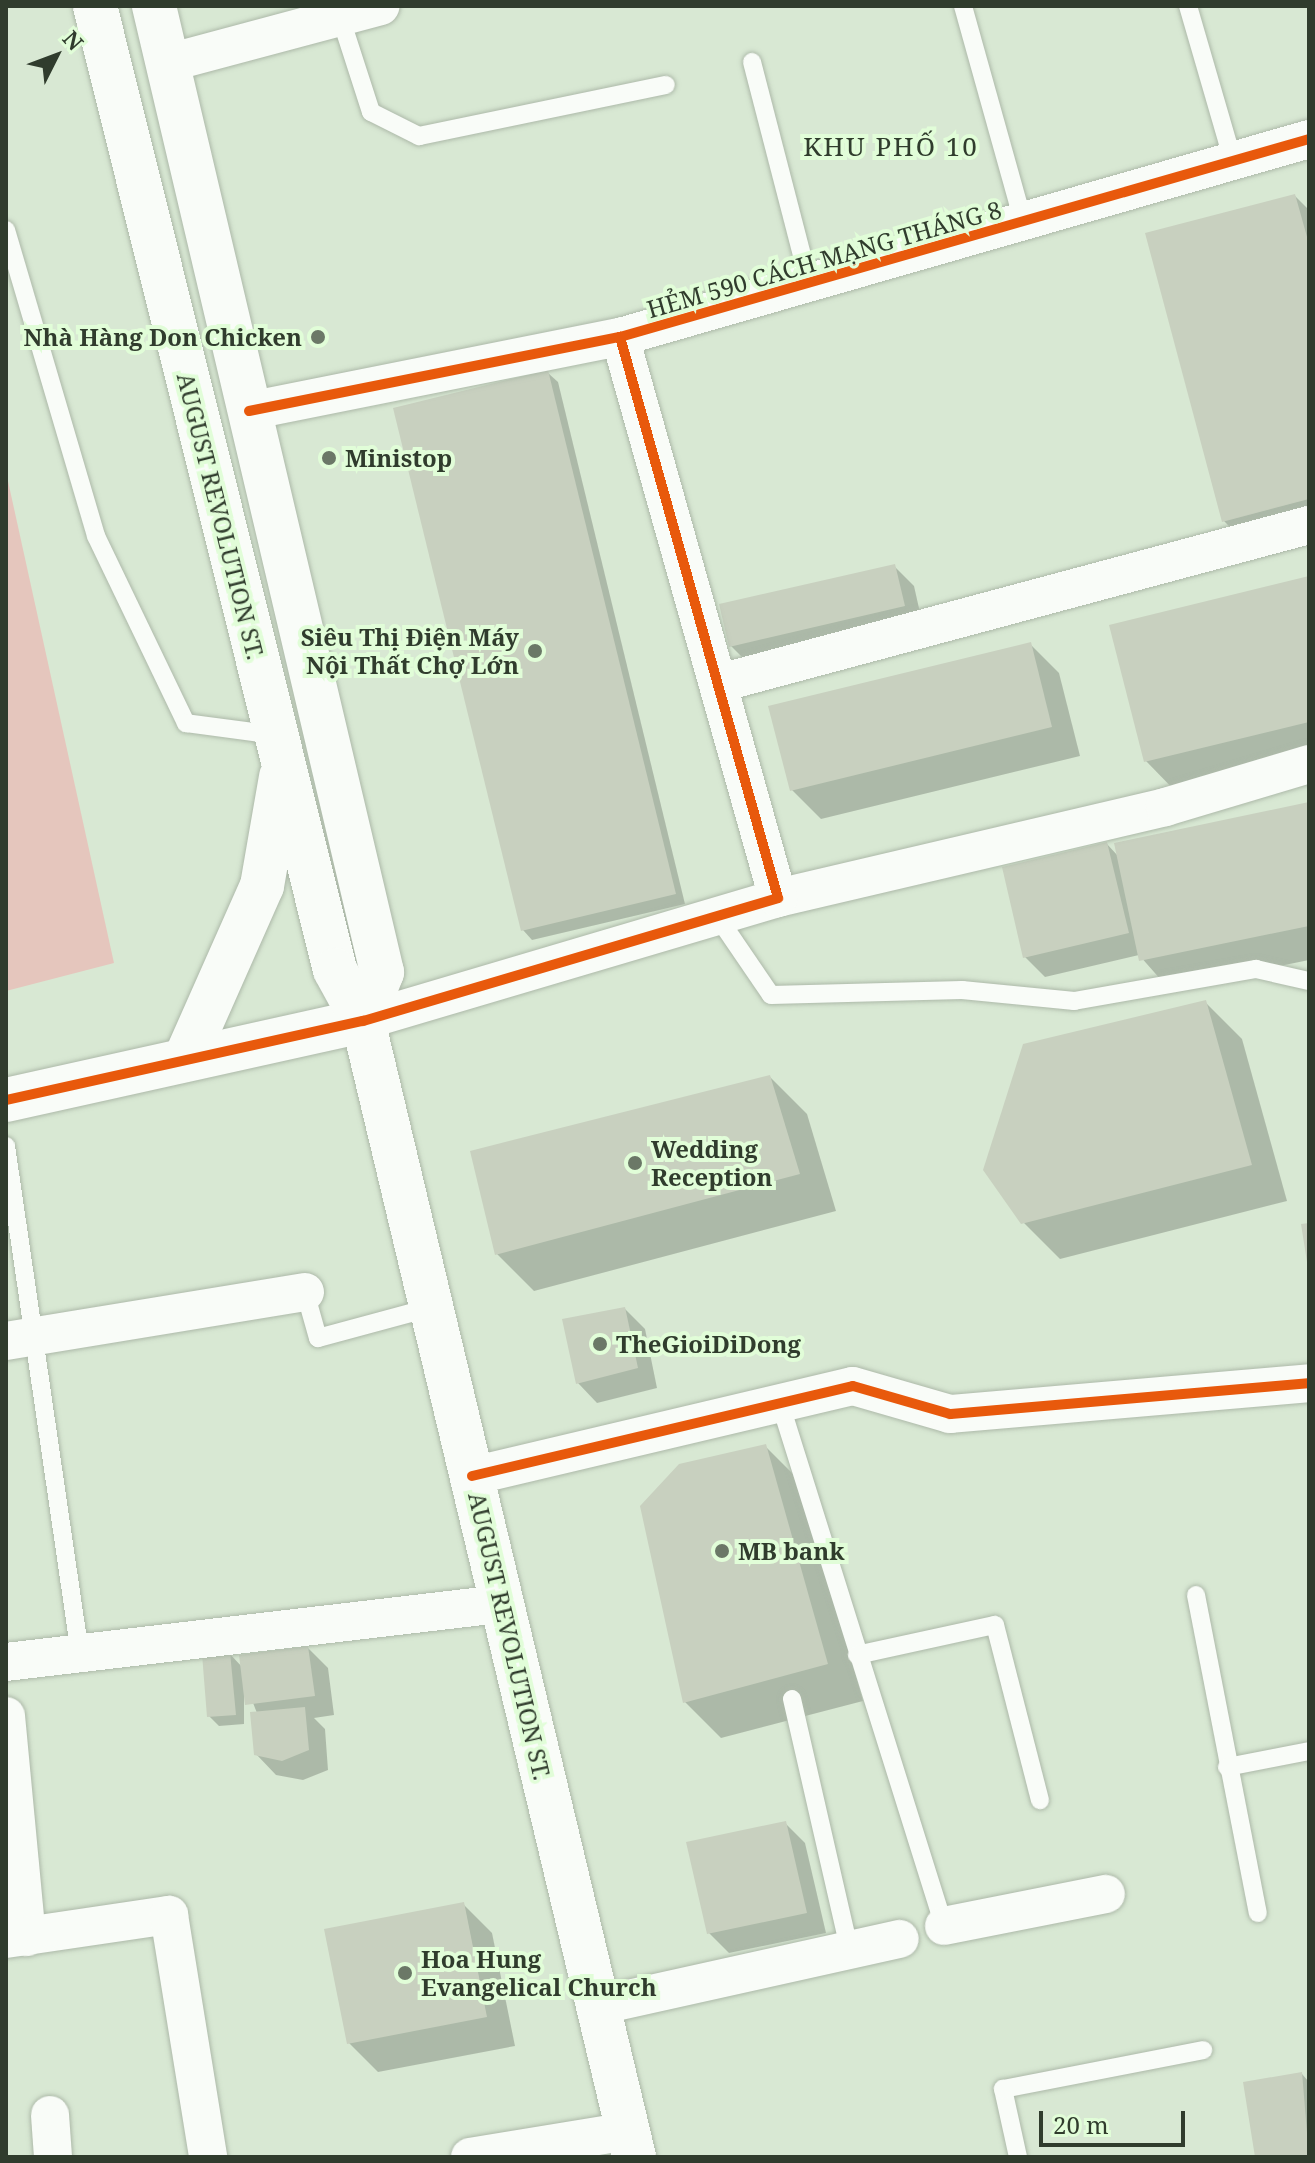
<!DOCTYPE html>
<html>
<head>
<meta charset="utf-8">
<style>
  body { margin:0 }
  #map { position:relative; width:1315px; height:2163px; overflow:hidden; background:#d8e8d3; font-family:"Noto Serif",serif }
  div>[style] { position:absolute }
  .green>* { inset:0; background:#e5c6bd }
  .shadow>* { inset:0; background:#0003 }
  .building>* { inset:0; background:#c8d0bf }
  .roads { filter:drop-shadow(0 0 2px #adb9a9) drop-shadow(0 0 2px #adb9a9) }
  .service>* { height:18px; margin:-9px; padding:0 9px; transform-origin:9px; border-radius:9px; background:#f9fcf8 }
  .minor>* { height:38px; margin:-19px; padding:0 19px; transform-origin:19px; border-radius:19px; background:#f9fcf8 }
  .tertiary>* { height:44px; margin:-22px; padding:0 22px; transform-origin:22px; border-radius:22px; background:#f9fcf8 }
  .primary>* { height:44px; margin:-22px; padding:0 22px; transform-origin:22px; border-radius:22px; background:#f9fcf8 }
  .cycleway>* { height:10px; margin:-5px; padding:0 5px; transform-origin:5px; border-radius:5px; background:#e8590c }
  .dots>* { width:22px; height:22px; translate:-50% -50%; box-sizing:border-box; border:4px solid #e1fdd8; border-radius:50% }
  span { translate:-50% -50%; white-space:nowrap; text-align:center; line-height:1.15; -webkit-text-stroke:8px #e1fdd8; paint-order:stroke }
  .street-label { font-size:24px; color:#303c2d }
  .poi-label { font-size:24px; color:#303c2d; font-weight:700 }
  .right { translate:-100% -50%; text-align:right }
  .left { translate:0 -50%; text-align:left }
  .neighbourhood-label { font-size:26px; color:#303c2d; letter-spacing:2px }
  .frame { position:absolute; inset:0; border:8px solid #303c2d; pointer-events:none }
  .north { position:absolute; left:16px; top:16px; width:80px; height:80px; -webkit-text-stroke:6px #e1fdd8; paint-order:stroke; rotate:48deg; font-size:22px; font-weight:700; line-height:32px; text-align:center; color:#303c2d }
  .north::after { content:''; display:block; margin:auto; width:28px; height:36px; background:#303c2d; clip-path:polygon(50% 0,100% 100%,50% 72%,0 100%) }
  .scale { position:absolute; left:1039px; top:2111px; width:146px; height:36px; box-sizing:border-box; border:4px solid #303c2d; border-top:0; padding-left:10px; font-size:24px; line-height:28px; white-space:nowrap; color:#303c2d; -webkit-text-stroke:6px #e1fdd8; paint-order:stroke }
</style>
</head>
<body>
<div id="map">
  <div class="green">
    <div style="clip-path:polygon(6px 472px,114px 963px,6px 991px)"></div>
  </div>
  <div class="shadow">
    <div style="clip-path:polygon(1295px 196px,1309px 210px,1309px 545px,1260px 558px,1224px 521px)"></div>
    <div style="clip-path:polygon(548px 373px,558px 382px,685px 904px,532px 940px,523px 930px)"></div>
    <div style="clip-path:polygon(894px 566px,914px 586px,923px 626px,751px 666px,731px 646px)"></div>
    <div style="clip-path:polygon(1309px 578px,1309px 767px,1182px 798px,1146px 761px)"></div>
    <div style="clip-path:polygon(1030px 644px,1059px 673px,1080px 756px,821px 819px,792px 790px)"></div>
    <div style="clip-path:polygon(1309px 804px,1309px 960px,1169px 989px,1139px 955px,1045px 977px,1025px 957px,1107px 844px,1118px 856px)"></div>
    <div style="clip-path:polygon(1205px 1002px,1242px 1039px,1287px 1201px,1060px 1259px,1023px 1222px)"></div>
    <div style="clip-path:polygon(770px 1077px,807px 1114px,836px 1211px,534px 1291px,497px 1254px)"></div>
    <div style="clip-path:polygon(625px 1309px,645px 1329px,657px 1388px,597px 1403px,578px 1383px)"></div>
    <div style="clip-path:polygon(765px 1446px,802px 1483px,863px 1701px,721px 1738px,685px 1702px)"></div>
    <div style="clip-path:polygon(308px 1648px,328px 1668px,334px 1715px,314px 1718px,325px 1729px,328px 1770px,303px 1780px,276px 1775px,256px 1754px,257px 1713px,244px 1680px,244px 1724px,219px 1726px,209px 1716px,230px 1654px,243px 1668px)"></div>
    <div style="clip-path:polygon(785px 1823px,805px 1843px,826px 1933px,729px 1953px,709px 1933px)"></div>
    <div style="clip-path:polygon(463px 1904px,492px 1933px,515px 2046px,378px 2072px,349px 2043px)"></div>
    <div style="clip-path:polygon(1302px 2074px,1309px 2082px,1309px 2157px,1258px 2157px)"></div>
  </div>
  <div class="building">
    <div style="clip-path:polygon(1295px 194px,1309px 244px,1309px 499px,1222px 522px,1145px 233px)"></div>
    <div style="clip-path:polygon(548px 370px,676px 894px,521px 931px,393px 408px)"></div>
    <div style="clip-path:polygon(895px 564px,905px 606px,729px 647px,719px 604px)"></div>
    <div style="clip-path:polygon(1309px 576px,1309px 722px,1144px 762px,1109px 625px)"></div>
    <div style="clip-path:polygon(1031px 642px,1052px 727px,790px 791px,768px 706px)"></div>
    <div style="clip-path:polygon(1309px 802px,1309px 926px,1139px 961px,1114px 843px)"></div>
    <div style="clip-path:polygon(1107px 842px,1129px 933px,1023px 958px,1002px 867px)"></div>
    <div style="clip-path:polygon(1206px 1000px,1252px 1165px,1021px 1224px,983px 1170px,1023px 1044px)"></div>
    <div style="clip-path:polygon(770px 1075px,800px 1174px,495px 1255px,470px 1151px)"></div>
    <div style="clip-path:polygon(1309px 1223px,1309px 1261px,1307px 1262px,1301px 1224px)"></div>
    <div style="clip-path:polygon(625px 1307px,638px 1368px,576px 1384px,562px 1319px)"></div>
    <div style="clip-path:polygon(766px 1444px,828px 1664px,683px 1703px,640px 1506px,679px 1464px)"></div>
    <div style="clip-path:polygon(308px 1646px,315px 1696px,245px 1705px,239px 1655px)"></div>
    <div style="clip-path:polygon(230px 1652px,236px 1715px,207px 1717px,202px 1654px)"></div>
    <div style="clip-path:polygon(305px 1707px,309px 1750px,282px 1761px,254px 1755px,250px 1712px)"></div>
    <div style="clip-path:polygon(786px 1821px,807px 1913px,707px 1934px,686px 1842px)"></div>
    <div style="clip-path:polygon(464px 1902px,487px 2017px,347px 2044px,324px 1929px)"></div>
    <div style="clip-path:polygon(1302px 2072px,1309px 2157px,1255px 2157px,1243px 2082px)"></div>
  </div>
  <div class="roads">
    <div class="service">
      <div style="left:963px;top:6px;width:226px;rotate:74.4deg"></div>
      <div style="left:1188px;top:6px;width:157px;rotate:73.8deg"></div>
      <div style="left:340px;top:16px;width:101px;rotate:72.1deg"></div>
      <div style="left:371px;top:112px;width:54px;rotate:26.6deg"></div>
      <div style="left:419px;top:136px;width:252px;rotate:-11.7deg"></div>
      <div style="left:752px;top:62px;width:232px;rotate:75.5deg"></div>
      <div style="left:6px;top:230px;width:319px;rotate:73.6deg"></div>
      <div style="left:96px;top:536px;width:208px;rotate:64.3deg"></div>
      <div style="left:186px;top:723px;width:91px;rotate:7.6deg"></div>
      <div style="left:715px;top:913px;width:99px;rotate:55.7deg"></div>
      <div style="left:771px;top:995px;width:191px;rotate:-1.5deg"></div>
      <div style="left:962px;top:990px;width:113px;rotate:5.6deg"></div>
      <div style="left:1074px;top:1001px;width:185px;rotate:-10deg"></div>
      <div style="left:1256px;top:969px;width:54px;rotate:12.8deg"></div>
      <div style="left:6px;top:1146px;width:513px;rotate:81.71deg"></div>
      <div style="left:305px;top:1292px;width:48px;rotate:74.2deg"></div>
      <div style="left:318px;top:1338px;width:115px;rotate:-15.1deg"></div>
      <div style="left:780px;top:1403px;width:548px;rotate:72.59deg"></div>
      <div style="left:1196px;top:1595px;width:324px;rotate:79deg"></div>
      <div style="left:857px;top:1655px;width:141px;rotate:-12.3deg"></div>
      <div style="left:995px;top:1625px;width:181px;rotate:75.6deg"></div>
      <div style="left:792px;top:1699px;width:254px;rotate:77.1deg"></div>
      <div style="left:1227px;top:1767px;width:84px;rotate:-11deg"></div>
      <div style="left:1018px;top:2157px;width:70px;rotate:-102.4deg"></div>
      <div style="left:1003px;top:2089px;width:204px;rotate:-11deg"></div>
    </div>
    <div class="minor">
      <div style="left:168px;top:63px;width:220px;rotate:-15deg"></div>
      <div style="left:249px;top:411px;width:378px;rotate:-11.3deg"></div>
      <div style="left:620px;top:337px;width:717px;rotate:-16.03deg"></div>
      <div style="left:720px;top:683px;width:610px;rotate:-15.02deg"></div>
      <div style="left:778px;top:898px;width:398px;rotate:-13.2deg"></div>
      <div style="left:1165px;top:807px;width:150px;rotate:-16.6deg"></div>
      <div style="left:363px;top:1021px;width:433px;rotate:-16.5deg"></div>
      <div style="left:778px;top:898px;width:583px;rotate:-105.73deg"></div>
      <div style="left:6px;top:1341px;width:303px;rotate:-9.3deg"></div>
      <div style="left:472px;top:1476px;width:391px;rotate:-13.3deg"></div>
      <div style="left:853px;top:1386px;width:101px;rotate:16.1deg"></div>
      <div style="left:950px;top:1414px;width:360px;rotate:-4.9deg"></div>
      <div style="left:6px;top:1662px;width:499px;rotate:-6.7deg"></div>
      <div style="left:6px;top:1716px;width:222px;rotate:84.6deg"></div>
      <div style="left:944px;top:1926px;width:165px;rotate:-11.2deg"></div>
      <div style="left:6px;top:1939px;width:165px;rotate:-8.4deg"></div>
      <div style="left:169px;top:1915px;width:245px;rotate:80.8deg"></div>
      <div style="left:597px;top:2006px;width:310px;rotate:-12.5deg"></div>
      <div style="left:50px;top:2115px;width:42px;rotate:85.9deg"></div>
      <div style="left:470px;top:2157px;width:160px;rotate:-9.3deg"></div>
    </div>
    <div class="tertiary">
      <div style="left:6px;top:1100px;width:366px;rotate:-12.5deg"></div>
    </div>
    <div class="primary">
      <div style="left:95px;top:6px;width:993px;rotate:76.02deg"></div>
      <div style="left:335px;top:970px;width:58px;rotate:61.2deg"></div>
      <div style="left:363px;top:1021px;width:1168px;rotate:76.58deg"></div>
      <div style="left:154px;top:6px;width:993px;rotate:76.72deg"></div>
      <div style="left:382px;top:972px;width:53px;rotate:111.2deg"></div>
      <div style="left:187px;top:1055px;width:185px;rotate:-66.1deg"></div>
      <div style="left:262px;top:886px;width:111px;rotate:-80.1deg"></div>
    </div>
  </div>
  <div class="cycleway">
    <div style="left:249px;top:411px;width:378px;rotate:-11.3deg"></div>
    <div style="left:620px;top:337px;width:717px;rotate:-16.03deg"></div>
    <div style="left:6px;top:1100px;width:366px;rotate:-12.5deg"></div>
    <div style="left:363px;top:1021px;width:433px;rotate:-16.5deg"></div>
    <div style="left:778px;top:898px;width:583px;rotate:-105.73deg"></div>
    <div style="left:472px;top:1476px;width:391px;rotate:-13.3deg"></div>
    <div style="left:853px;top:1386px;width:101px;rotate:16.1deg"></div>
    <div style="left:950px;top:1414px;width:360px;rotate:-4.9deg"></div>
  </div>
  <div class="dots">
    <div style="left:318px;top:337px;background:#6b7867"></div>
    <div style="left:329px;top:458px;background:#6b7867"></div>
    <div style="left:535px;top:651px;background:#6b7867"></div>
    <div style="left:635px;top:1163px;background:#6b7867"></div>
    <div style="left:600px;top:1344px;background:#6b7867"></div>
    <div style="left:722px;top:1551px;background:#6b7867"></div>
    <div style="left:405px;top:1973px;background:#6b7867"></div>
  </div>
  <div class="street-label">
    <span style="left:824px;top:259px;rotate:-16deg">HẺM 590 CÁCH MẠNG THÁNG 8</span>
    <span style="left:221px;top:516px;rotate:76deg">AUGUST REVOLUTION ST.</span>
    <span style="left:510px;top:1636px;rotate:77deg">AUGUST REVOLUTION ST.</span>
  </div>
  <div class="poi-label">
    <span class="right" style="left:302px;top:337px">Nhà Hàng Don Chicken</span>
    <span class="left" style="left:345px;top:458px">Ministop</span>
    <span class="right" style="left:519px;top:651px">Siêu Thị Điện Máy<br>Nội Thất Chợ Lớn</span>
    <span class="left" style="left:651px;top:1163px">Wedding<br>Reception</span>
    <span class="left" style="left:616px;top:1344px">TheGioiDiDong</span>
    <span class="left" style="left:738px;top:1551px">MB bank</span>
    <span class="left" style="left:421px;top:1973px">Hoa Hung<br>Evangelical Church</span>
  </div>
  <div class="neighbourhood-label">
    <span style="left:891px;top:147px">KHU PHỐ 10</span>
  </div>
  <div class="frame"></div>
  <div class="north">N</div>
  <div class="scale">20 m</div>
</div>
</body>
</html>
